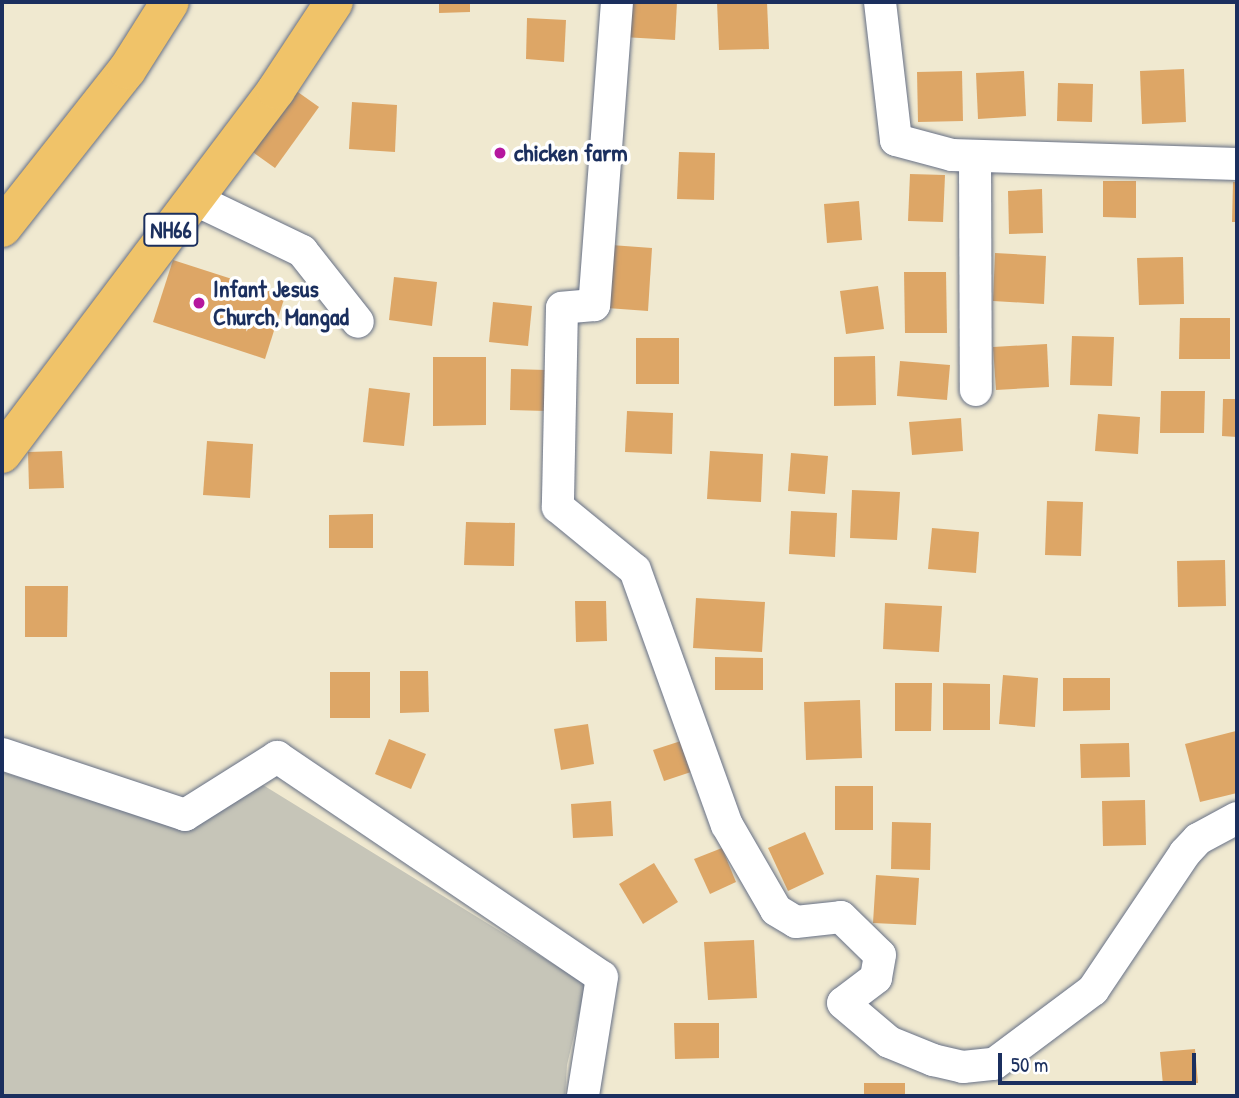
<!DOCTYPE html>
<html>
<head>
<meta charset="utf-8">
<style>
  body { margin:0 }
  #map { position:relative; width:1239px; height:1098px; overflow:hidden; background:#f0e9d0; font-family:"Patrick Hand",sans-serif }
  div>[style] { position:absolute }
  .industrial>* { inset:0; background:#c6c5b8 }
  .building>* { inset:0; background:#dda666 }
  .roads { filter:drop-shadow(0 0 2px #667086) drop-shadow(0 0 2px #667086) }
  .minor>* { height:32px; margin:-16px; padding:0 16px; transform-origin:16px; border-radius:16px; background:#fff }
  .highway>* { height:38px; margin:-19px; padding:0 19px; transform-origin:19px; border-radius:19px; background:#f0c369 }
  .dots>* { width:19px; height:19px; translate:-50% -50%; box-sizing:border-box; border:4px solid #fff; border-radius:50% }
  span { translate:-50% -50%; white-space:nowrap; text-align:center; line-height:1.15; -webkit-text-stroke:7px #fff; paint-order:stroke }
  .shield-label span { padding:2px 5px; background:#fff; border:2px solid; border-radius:5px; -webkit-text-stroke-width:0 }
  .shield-label { font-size:23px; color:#1b2f5e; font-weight:700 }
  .poi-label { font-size:24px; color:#1b2f5e; font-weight:700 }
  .left { translate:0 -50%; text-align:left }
  .frame { position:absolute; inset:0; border:4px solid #1b2f5e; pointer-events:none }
  .scale { position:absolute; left:998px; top:1053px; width:198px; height:32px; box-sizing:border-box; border:4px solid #1b2f5e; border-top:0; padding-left:9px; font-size:21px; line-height:24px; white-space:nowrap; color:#1b2f5e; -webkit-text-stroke:5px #fff; paint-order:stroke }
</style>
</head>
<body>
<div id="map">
  <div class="industrial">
    <div style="clip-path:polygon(2px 772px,189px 830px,263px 785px,586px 984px,567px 1065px,565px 1096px,2px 1096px)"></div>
  </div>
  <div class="building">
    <div style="clip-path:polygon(439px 2px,470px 2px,470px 12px,439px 13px)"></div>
    <div style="clip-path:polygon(625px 2px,677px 2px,675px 40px,623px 37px)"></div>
    <div style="clip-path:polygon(717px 2px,767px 2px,769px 49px,719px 50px)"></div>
    <div style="clip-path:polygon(527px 18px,566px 20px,564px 62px,526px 59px)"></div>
    <div style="clip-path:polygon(1184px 69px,1186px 122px,1142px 124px,1140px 71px)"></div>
    <div style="clip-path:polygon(962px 71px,963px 121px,918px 122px,917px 72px)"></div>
    <div style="clip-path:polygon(1024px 71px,1026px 116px,978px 119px,976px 73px)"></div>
    <div style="clip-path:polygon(1058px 83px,1093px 84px,1092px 122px,1057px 121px)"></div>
    <div style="clip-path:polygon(295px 90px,319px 107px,275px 168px,250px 150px)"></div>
    <div style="clip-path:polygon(352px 102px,397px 105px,395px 152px,349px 149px)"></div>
    <div style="clip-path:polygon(679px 152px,715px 153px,714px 200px,677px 199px)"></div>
    <div style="clip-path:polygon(910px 174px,945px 175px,943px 222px,908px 221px)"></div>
    <div style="clip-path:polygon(1103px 181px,1136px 181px,1136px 218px,1103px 217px)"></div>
    <div style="clip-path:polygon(1233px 182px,1237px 182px,1237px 222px,1232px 222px)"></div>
    <div style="clip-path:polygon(1042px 189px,1043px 233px,1009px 234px,1008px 191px)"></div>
    <div style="clip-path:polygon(859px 201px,862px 240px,827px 243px,824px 204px)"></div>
    <div style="clip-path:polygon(611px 245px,652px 248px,648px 311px,607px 308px)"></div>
    <div style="clip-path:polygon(995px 253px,1046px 256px,1044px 304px,993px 301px)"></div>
    <div style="clip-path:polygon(1183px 257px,1184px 304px,1139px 305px,1137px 258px)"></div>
    <div style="clip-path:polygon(173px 260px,285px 296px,265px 359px,153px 322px)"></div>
    <div style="clip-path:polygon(904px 272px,946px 272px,947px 333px,905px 333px)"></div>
    <div style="clip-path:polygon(394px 277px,437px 282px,432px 326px,389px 320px)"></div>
    <div style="clip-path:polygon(878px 286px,884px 329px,846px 334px,840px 291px)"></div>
    <div style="clip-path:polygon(493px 302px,532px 306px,528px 346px,489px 342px)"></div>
    <div style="clip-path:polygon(1180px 318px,1230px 318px,1230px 359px,1179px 359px)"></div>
    <div style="clip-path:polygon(1072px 336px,1114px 337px,1112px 386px,1070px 385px)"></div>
    <div style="clip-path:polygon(636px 338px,679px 338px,679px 384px,636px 384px)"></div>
    <div style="clip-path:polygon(1047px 344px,1049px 387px,996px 390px,993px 347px)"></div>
    <div style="clip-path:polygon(875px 356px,876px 405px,834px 406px,834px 357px)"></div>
    <div style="clip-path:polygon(433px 357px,486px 357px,486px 425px,433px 426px)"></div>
    <div style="clip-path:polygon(900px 361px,950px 365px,947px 400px,897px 396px)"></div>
    <div style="clip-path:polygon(511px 369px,546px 370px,546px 411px,510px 410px)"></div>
    <div style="clip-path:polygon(369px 388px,410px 393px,404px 446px,363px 442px)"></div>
    <div style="clip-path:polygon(1161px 391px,1205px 391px,1204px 433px,1160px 433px)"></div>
    <div style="clip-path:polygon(1223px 399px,1237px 399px,1237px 437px,1222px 436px)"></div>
    <div style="clip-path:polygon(627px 411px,673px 413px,672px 454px,625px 452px)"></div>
    <div style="clip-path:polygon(1098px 414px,1140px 417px,1138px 454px,1095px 451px)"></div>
    <div style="clip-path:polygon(961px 418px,963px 451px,912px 455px,909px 422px)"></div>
    <div style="clip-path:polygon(207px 441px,253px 444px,250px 498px,203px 495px)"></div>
    <div style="clip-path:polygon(62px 451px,64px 488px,29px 489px,28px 452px)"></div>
    <div style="clip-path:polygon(710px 451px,763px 454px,761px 502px,707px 499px)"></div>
    <div style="clip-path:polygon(791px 453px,828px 456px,825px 494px,788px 491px)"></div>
    <div style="clip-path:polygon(852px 490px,900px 492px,897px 540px,850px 538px)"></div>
    <div style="clip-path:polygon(1047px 501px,1083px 502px,1081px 556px,1045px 555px)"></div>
    <div style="clip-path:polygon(791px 511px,837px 513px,835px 557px,789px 554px)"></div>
    <div style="clip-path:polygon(373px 514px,373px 548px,329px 548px,329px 515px)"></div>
    <div style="clip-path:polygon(466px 522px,515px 523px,514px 566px,464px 565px)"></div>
    <div style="clip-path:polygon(932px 528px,979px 532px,976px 573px,928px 569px)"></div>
    <div style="clip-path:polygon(1225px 560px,1226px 606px,1178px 607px,1177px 561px)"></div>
    <div style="clip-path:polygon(25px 586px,68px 586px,67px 637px,25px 637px)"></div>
    <div style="clip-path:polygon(696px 598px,765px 602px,762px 652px,693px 648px)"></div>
    <div style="clip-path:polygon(575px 601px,606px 601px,607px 641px,576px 642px)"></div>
    <div style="clip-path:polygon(885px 603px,942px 606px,939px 652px,883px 649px)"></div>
    <div style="clip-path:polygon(715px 657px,763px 658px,763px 690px,715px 690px)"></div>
    <div style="clip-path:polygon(400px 671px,428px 671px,429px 712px,400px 713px)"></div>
    <div style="clip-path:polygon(330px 672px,370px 672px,370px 718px,330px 718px)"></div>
    <div style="clip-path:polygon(1003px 675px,1038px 678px,1035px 727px,999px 724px)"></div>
    <div style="clip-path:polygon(1063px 678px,1110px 678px,1110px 710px,1063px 711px)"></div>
    <div style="clip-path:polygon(895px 683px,932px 683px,931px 731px,895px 731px)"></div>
    <div style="clip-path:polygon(943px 683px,990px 684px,990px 730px,943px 730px)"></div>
    <div style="clip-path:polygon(860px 700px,862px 758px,806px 760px,804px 702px)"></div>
    <div style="clip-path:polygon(588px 724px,594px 764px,561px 770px,554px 729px)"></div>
    <div style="clip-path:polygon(1236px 731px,1237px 793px,1200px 802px,1185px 744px)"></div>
    <div style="clip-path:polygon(389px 739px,426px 754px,411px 789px,375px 774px)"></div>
    <div style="clip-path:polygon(684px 740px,694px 771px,664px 781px,653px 750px)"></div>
    <div style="clip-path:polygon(1129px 743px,1130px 777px,1081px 778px,1080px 744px)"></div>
    <div style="clip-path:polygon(835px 786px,873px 786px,873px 830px,835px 830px)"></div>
    <div style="clip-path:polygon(1145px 800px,1146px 845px,1103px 846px,1102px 801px)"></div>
    <div style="clip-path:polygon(611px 801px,613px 836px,573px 838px,571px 804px)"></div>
    <div style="clip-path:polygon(892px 822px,931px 823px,930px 870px,891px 869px)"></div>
    <div style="clip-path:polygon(805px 832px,824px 874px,788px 891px,768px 848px)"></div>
    <div style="clip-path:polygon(722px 848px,736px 882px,710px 894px,694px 859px)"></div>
    <div style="clip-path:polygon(654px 863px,678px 902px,643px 924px,619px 884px)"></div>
    <div style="clip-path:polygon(876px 875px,919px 878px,916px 925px,873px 923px)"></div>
    <div style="clip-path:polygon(754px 940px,757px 998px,708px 1000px,704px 942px)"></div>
    <div style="clip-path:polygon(674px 1023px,719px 1023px,719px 1058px,675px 1059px)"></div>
    <div style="clip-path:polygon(1195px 1049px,1198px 1083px,1163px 1085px,1160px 1052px)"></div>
    <div style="clip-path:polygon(864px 1083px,905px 1083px,905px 1096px,864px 1096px)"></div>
  </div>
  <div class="roads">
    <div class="minor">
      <div style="left:617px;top:2px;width:304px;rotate:94.3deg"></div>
      <div style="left:594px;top:305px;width:32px;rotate:175deg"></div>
      <div style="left:562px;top:308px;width:199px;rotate:91.2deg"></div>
      <div style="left:558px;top:507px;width:99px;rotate:39.3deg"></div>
      <div style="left:635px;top:570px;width:271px;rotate:70.2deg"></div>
      <div style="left:727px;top:825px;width:98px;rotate:60deg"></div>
      <div style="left:776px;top:910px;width:23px;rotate:31deg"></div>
      <div style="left:796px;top:922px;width:45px;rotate:-6.3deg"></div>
      <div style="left:841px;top:917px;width:54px;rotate:44.3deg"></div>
      <div style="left:880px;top:955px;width:23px;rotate:100deg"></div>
      <div style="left:876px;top:978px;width:41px;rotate:142.9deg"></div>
      <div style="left:843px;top:1003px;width:60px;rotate:40.3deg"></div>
      <div style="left:889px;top:1042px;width:48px;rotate:22.2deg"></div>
      <div style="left:933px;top:1060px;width:31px;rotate:13deg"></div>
      <div style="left:963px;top:1067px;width:31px;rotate:-6deg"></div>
      <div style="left:994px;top:1064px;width:124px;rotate:-36.8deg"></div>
      <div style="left:1093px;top:990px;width:165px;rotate:-56.1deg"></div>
      <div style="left:1185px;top:853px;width:19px;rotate:-47deg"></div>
      <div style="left:1198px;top:839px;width:44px;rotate:-28.3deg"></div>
      <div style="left:880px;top:2px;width:139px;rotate:83.4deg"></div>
      <div style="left:896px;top:140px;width:58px;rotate:15deg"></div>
      <div style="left:952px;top:155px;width:285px;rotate:1.8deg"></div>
      <div style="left:975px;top:156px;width:234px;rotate:89.8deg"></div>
      <div style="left:194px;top:199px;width:120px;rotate:25.7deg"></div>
      <div style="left:302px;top:251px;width:90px;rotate:51.7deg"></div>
      <div style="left:2px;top:754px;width:193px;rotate:18.4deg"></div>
      <div style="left:185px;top:815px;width:109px;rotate:-32.2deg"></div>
      <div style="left:277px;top:757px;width:392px;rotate:34.1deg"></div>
      <div style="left:602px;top:977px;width:121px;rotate:99.1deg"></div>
    </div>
    <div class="highway">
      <div style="left:2px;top:228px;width:201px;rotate:-51.7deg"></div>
      <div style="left:127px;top:70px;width:80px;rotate:-57.7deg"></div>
      <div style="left:2px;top:454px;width:456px;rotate:-53deg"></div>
      <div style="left:276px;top:90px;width:105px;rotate:-56.6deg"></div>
    </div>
  </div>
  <div class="dots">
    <div style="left:500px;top:153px;background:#b5179e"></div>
    <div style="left:199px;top:303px;background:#b5179e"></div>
  </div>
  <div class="shield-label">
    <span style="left:171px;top:230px">NH66</span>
  </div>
  <div class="poi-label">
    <span class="left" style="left:514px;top:153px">chicken farm</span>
    <span class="left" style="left:213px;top:303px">Infant Jesus<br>Church, Mangad</span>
  </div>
  <div class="frame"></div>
  <div class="scale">50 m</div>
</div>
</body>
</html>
